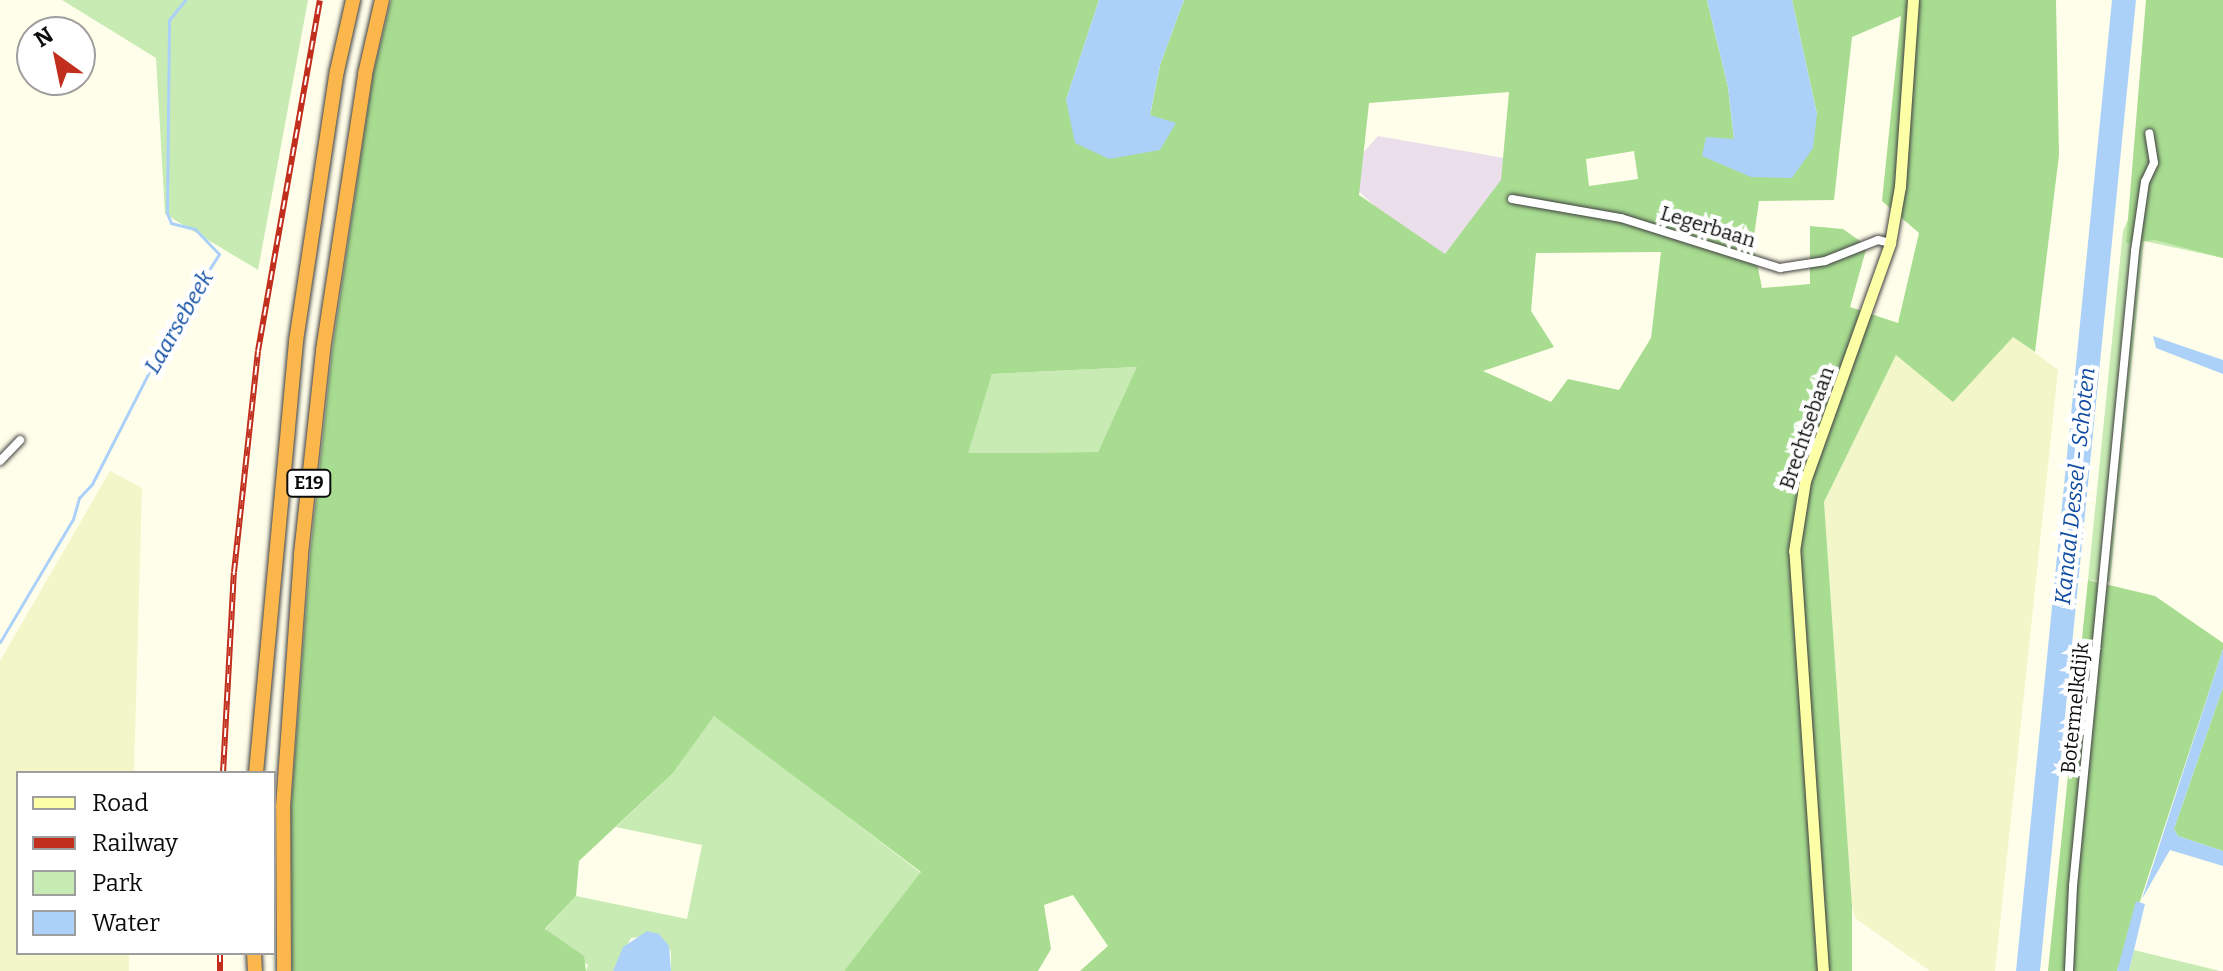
<!DOCTYPE html>
<html>
<head>
<meta charset="utf-8">
<style>
  body { margin:0 }
  #map { position:relative; width:2223px; height:971px; overflow:hidden; background:#fffeea; font-family:Bitter,serif }
  div>[style] { position:absolute }
  .industrial>* { inset:0; background:#ebdfeb }
  .farmland>* { inset:0; background:#f3f6c9 }
  .green>* { inset:0; background:#c7ebb3 }
  .forest>* { inset:0; background:#a8dc91 }
  .water>* { inset:0; background:#acd1f9 }
  .stream>* { height:3px; margin:-1.5px; padding:0 1.5px; transform-origin:1.5px; border-radius:1.5px; background:#acd1f9 }
  .roads { filter:drop-shadow(0 0 2px #3f3f3f) drop-shadow(0 0 2px #3f3f3f) }
  .street>* { height:8px; margin:-4px; padding:0 4px; transform-origin:4px; border-radius:4px; background:#fff }
  .secondary>* { height:11px; margin:-5.5px; padding:0 5.5px; transform-origin:5.5px; border-radius:5.5px; background:#fcffa5 }
  .highway>* { height:14px; margin:-7px; padding:0 7px; transform-origin:7px; border-radius:7px; background:#fbb64c }
  .rail>* { height:6px; margin-top:-3px; transform-origin:0; background:repeating-linear-gradient(90deg,#fff 0 9px,#c12e1e 0 18px); box-sizing:border-box; border-block:2px solid #c12e1e }
  span { translate:-50% -50%; white-space:nowrap; text-align:center; line-height:1.15; -webkit-text-stroke:8px #fff; paint-order:stroke }
  .shield-label span { padding:2px 6px; background:#fff; border:2px solid; border-radius:6px; -webkit-text-stroke-width:0 }
  .shield-label { font-size:18px; color:#0c0c0c; font-weight:700 }
  .street-label { font-size:20px; color:#0c0c0c }
  .water-label { font-size:22px; color:#104da2; font-style:italic }
  .legend { position:absolute; left:16px; top:771px; width:260px; height:184px; box-sizing:border-box; background:#fff; border:2px solid #9e9e9e; margin:0; padding:10px 14px; list-style:none; font-size:24px; color:#0c0c0c }
  .legend li { display:flex; align-items:center; gap:16px; height:40px }
  .legend b { width:40px; border:2px solid #9e9e9e }
  .north { position:absolute; left:16px; top:16px; width:80px; height:80px; box-sizing:border-box; background:#fff; border:2px solid #9e9e9e; border-radius:50%; rotate:327deg; font-size:22px; font-weight:700; line-height:32px; text-align:center; color:#0c0c0c }
  .north::after { content:''; display:block; margin:auto; width:28px; height:36px; background:#c12e1e; clip-path:polygon(50% 0,100% 100%,50% 72%,0 100%) }
</style>
</head>
<body>
<div id="map">
  <div class="industrial">
    <div style="clip-path:polygon(1378px 136px,1510px 159px,1507px 181px,1444px 259px,1405px 234px,1342px 176px)"></div>
  </div>
  <div class="farmland">
    <div style="clip-path:polygon(2014px 337px,2058px 370px,1995px 971px,1930px 971px,1855px 918px,1852px 906px,1824px 502px,1896px 355px)"></div>
    <div style="clip-path:polygon(110px 471px,142px 488px,134px 773px,18px 773px,18px 953px,129px 953px,129px 971px,0 971px,0 661px)"></div>
  </div>
  <div class="green">
    <div style="clip-path:polygon(62px 0,308px 0,258px 270px,165px 214px,156px 58px)"></div>
    <div style="clip-path:polygon(2223px 0,2223px 258px,2144px 241px,2110px 582px,2088px 580px,2123px 231px)"></div>
    <div style="clip-path:polygon(1138px 367px,1098px 452px,967px 453px,992px 374px)"></div>
    <div style="clip-path:polygon(714px 715px,921px 873px,844px 971px,671px 971px,671px 952px,659px 934px,631px 938px,613px 971px,586px 971px,588px 965px,545px 930px,576px 896px,687px 919px,702px 845px,616px 827px,673px 773px)"></div>
    <div style="clip-path:polygon(2134px 950px,2220px 971px,2129px 971px)"></div>
  </div>
  <div class="forest">
    <div style="clip-path:polygon(evenodd,391px 0,1099px 0,1066px 100px,1176px 124px,1150px 116px,1160px 65px,1184px 0,1707px 0,1728px 87px,1734px 140px,1702px 156px,1817px 114px,1792px 0,2056px 0,2059px 155px,2035px 352px,2013px 337px,1953px 402px,1896px 355px,1824px 502px,1852px 906px,1852px 971px,1080px 971px,1108px 946px,1073px 895px,1044px 905px,1051px 949px,1038px 971px,844px 971px,921px 872px,714px 716px,673px 773px,579px 861px,576px 896px,545px 929px,584px 956px,586px 971px,292px 971px,291px 808px,310px 555px,332px 351px,373px 75px,391px 0,1901px 16px,1882px 201px,1919px 233px,1898px 323px,1850px 307px,1867px 246px,1843px 229px,1810px 226px,1810px 284px,1762px 288px,1753px 243px,1759px 201px,1834px 200px,1852px 37px,1901px 16px,391px 0,1509px 92px,1501px 180px,1445px 254px,1359px 195px,1369px 103px,1509px 92px,391px 0,1634px 151px,1638px 179px,1589px 186px,1586px 159px,1634px 151px,391px 0,1661px 252px,1651px 338px,1619px 390px,1568px 379px,1551px 402px,1483px 371px,1554px 347px,1531px 311px,1536px 253px,1661px 252px,391px 0,1137px 367px,1098px 452px,968px 453px,992px 374px,1137px 367px)"></div>
    <div style="clip-path:polygon(2146px 0,2223px 0,2223px 258px,2155px 240px,2126px 243px)"></div>
    <div style="clip-path:polygon(2088px 580px,2155px 596px,2223px 643px,2223px 649px,2117px 971px,2048px 971px)"></div>
    <div style="clip-path:polygon(2223px 687px,2223px 851px,2178px 836px,2174px 829px)"></div>
  </div>
  <div class="water">
    <div style="clip-path:polygon(1099px 0,1184px 0,1160px 65px,1150px 115px,1176px 123px,1160px 150px,1109px 159px,1075px 143px,1066px 100px)"></div>
    <div style="clip-path:polygon(1707px 0,1792px 0,1817px 114px,1813px 148px,1792px 178px,1751px 177px,1702px 156px,1706px 137px,1734px 139px,1728px 87px)"></div>
    <div style="clip-path:polygon(2112px 0,2136px 0,2071px 655px,2040px 971px,2016px 971px)"></div>
    <div style="clip-path:polygon(2153px 336px,2223px 360px,2223px 374px,2156px 348px)"></div>
    <div style="clip-path:polygon(2223px 649px,2223px 687px,2174px 829px,2178px 836px,2223px 851px,2223px 866px,2170px 850px,2142px 899px)"></div>
    <div style="clip-path:polygon(2136px 901px,2145px 904px,2129px 971px,2117px 971px)"></div>
    <div style="clip-path:polygon(647px 931px,659px 934px,669px 946px,671px 971px,613px 971px,623px 947px)"></div>
  </div>
  <div class="stream">
    <div style="left:0;top:642px;width:143px;rotate:-59.3deg"></div>
    <div style="left:73px;top:519px;width:22px;rotate:-74deg"></div>
    <div style="left:79px;top:498px;width:19px;rotate:-47deg"></div>
    <div style="left:92px;top:484px;width:130px;rotate:-63deg"></div>
    <div style="left:151px;top:368px;width:18px;rotate:-41deg"></div>
    <div style="left:165px;top:356px;width:20px;rotate:-84deg"></div>
    <div style="left:167px;top:336px;width:97px;rotate:-57.6deg"></div>
    <div style="left:219px;top:254px;width:35px;rotate:-134deg"></div>
    <div style="left:195px;top:229px;width:25px;rotate:-166deg"></div>
    <div style="left:171px;top:223px;width:11px;rotate:-112deg"></div>
    <div style="left:167px;top:213px;width:193px;rotate:-89.4deg"></div>
    <div style="left:169px;top:20px;width:26px;rotate:-51deg"></div>
  </div>
  <div class="roads">
    <div class="street">
      <div style="left:1512px;top:199px;width:111px;rotate:9.9deg"></div>
      <div style="left:1621px;top:218px;width:167px;rotate:17.5deg"></div>
      <div style="left:1780px;top:268px;width:46px;rotate:-8.8deg"></div>
      <div style="left:1825px;top:261px;width:57px;rotate:-21.6deg"></div>
      <div style="left:1878px;top:240px;width:12px;rotate:14deg"></div>
      <div style="left:0;top:461px;width:29px;rotate:-46deg"></div>
      <div style="left:2069px;top:971px;width:85px;rotate:-87.3deg"></div>
      <div style="left:2073px;top:886px;width:638px;rotate:-84.42deg"></div>
      <div style="left:2135px;top:251px;width:70px;rotate:-81.8deg"></div>
      <div style="left:2145px;top:182px;width:21px;rotate:-65deg"></div>
      <div style="left:2154px;top:163px;width:30px;rotate:-99deg"></div>
    </div>
    <div class="secondary">
      <div style="left:1823px;top:971px;width:421px;rotate:-93.9deg"></div>
      <div style="left:1794px;top:551px;width:71px;rotate:-81.1deg"></div>
      <div style="left:1805px;top:481px;width:253px;rotate:-70.3deg"></div>
      <div style="left:1890px;top:243px;width:58px;rotate:-80deg"></div>
      <div style="left:1900px;top:186px;width:186px;rotate:-86deg"></div>
    </div>
    <div class="highway">
      <div style="left:256px;top:773px;width:434px;rotate:-84.7deg"></div>
      <div style="left:296px;top:341px;width:273px;rotate:-81.4deg"></div>
      <div style="left:337px;top:71px;width:73px;rotate:-77.3deg"></div>
      <div style="left:254px;top:953px;width:18px;rotate:87deg"></div>
      <div style="left:284px;top:971px;width:164px;rotate:-90.3deg"></div>
      <div style="left:283px;top:807px;width:254px;rotate:-85.9deg"></div>
      <div style="left:301px;top:554px;width:205px;rotate:-83.8deg"></div>
      <div style="left:323px;top:350px;width:279px;rotate:-81.3deg"></div>
      <div style="left:365px;top:74px;width:76px;rotate:-77.1deg"></div>
    </div>
  </div>
  <div class="rail">
    <div style="left:223px;top:773px;width:201px;rotate:-86.9deg"></div>
    <div style="left:234px;top:572px;width:222px;rotate:-83.8deg"></div>
    <div style="left:258px;top:351px;width:356px;rotate:-80deg"></div>
    <div style="left:220px;top:953px;width:18px;rotate:90deg"></div>
  </div>
  <div class="shield-label">
    <span style="left:309px;top:483px">E19</span>
  </div>
  <div class="street-label">
    <span style="left:1708px;top:227px;rotate:17deg">Legerbaan</span>
    <span style="left:1807px;top:428px;rotate:-71deg">Brechtsebaan</span>
    <span style="left:2075px;top:708px;rotate:-84deg">Botermelkdijk</span>
  </div>
  <div class="water-label">
    <span style="left:179px;top:322px;rotate:-60deg">Laarsebeek</span>
    <span style="left:2075px;top:486px;rotate:-84deg">Kanaal Dessel - Schoten</span>
  </div>
  <ul class="legend">
  <li><b style="height:10px;background:#fcffa5"></b>Road</li>
  <li><b style="height:10px;background:#c12e1e"></b>Railway</li>
  <li><b style="height:22px;background:#c7ebb3"></b>Park</li>
  <li><b style="height:22px;background:#acd1f9"></b>Water</li>
  </ul>
  <div class="north">N</div>
</div>
</body>
</html>
